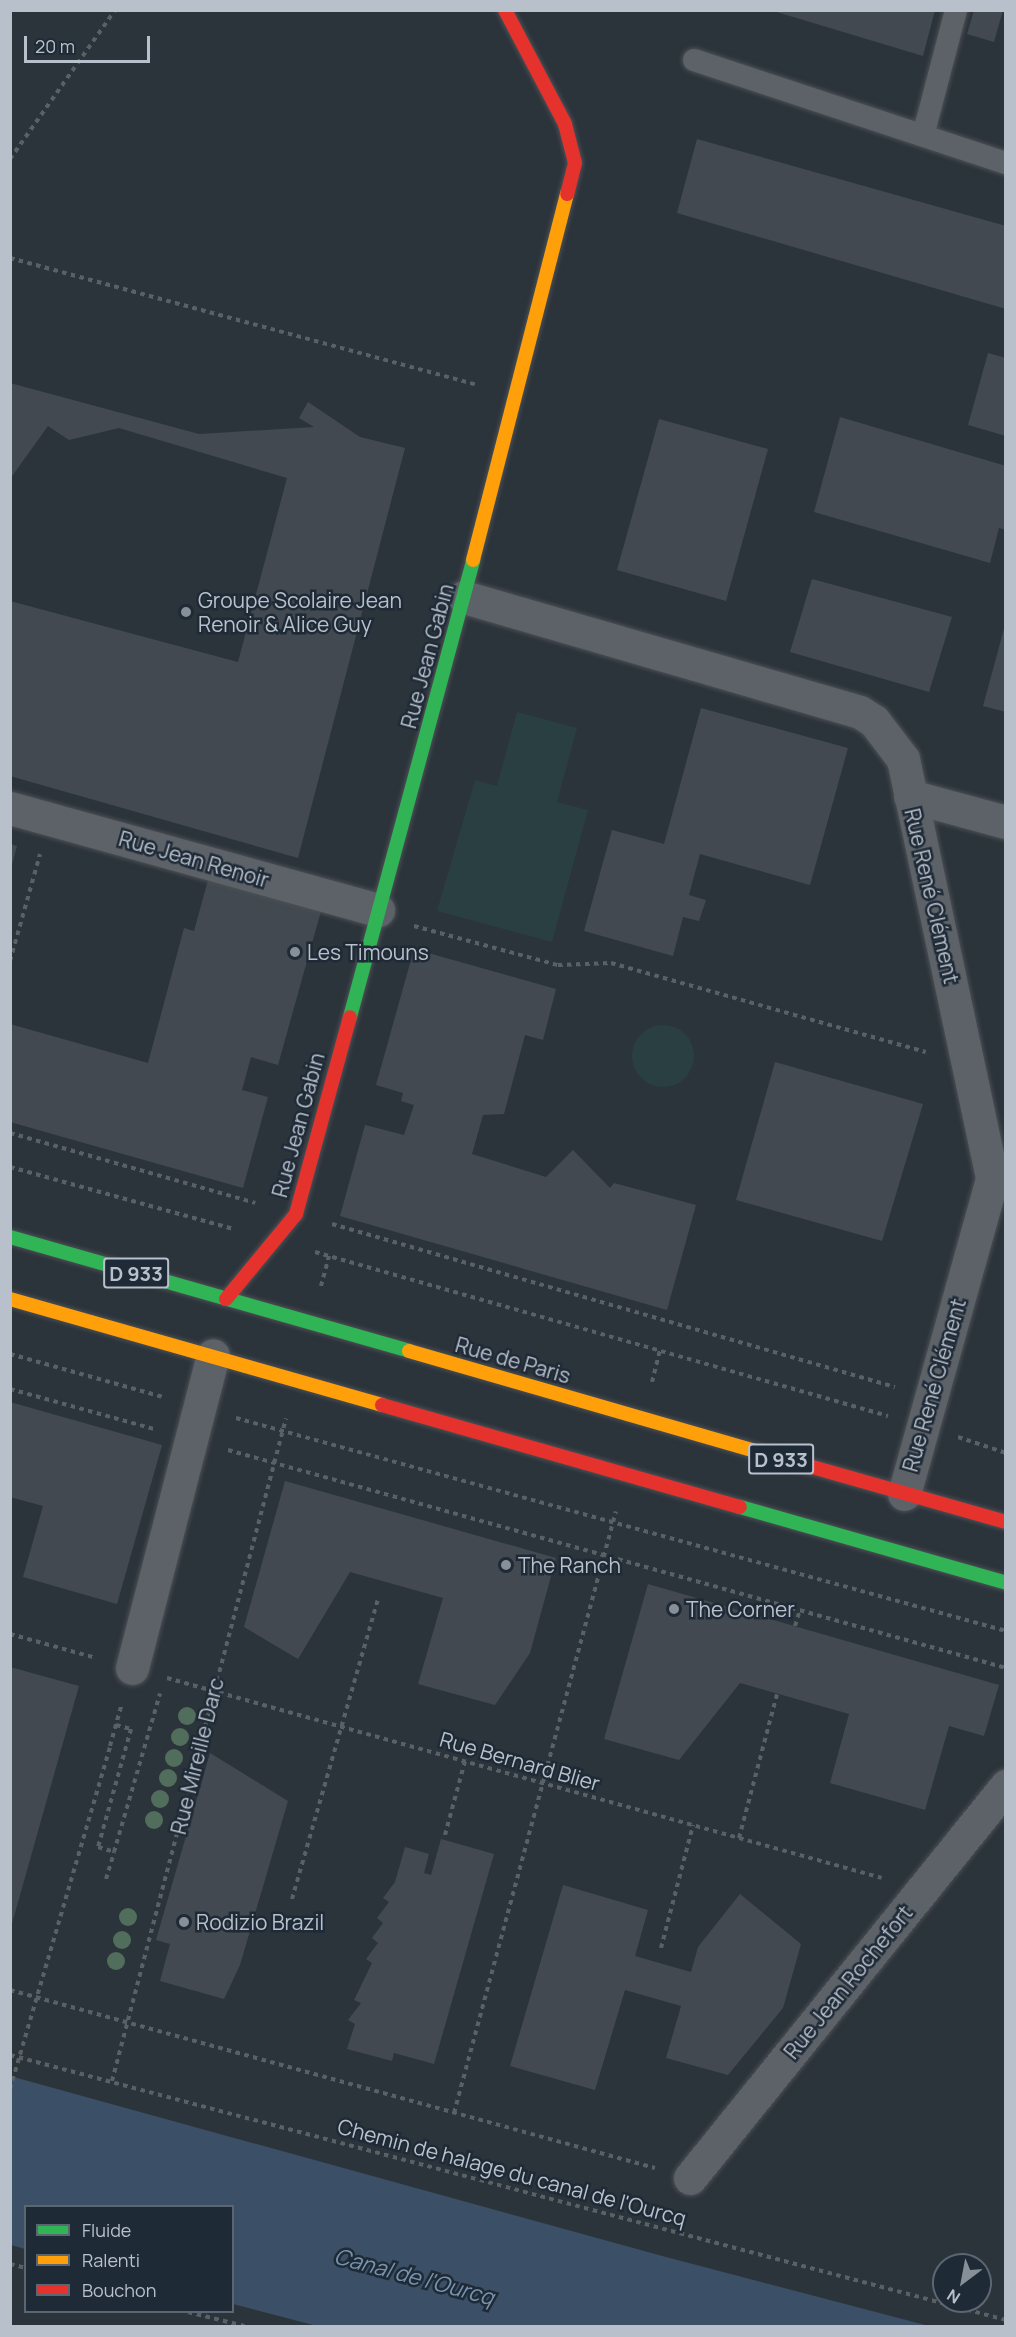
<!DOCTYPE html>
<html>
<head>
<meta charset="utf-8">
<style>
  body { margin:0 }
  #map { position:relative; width:1016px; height:2337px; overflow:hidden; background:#2c343b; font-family:Manrope,sans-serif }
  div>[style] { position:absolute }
  .green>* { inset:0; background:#293f41 }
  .round { border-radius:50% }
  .water>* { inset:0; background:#3b4f66 }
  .building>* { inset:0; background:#434950 }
  .path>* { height:4px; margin-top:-2px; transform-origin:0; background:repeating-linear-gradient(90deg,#5a6166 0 4.5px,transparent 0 9px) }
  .roads { filter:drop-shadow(0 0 2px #4b5055) drop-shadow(0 0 2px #4b5055) }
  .lane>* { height:22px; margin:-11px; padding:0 11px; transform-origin:11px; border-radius:11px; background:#5d6269 }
  .street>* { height:33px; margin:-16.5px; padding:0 16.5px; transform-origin:16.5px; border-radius:16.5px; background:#5d6269 }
  .fast>* { height:14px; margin:-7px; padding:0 7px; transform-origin:7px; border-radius:7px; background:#30b455 }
  .slow>* { height:14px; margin:-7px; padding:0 7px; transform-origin:7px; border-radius:7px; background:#ff9f0a }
  .jam>* { height:14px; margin:-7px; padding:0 7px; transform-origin:7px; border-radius:7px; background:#e5322d }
  .path-bridge>* { height:4px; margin-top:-2px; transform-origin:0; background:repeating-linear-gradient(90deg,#5a6166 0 4.5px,transparent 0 9px) }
  .trees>* { width:18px; height:18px; margin:-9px; border-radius:50%; background:#516d5c }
  .dots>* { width:16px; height:16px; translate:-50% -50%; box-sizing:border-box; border:3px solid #1f2a37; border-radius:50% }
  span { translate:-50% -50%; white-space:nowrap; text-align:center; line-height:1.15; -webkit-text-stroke:5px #1f2a37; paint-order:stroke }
  .shield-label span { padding:2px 4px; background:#1f2a37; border:2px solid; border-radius:4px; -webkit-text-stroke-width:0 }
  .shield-label { font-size:20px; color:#b8c0cb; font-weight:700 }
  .poi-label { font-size:21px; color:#b8c0cb }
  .left { translate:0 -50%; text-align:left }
  .street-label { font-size:21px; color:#b8c0cb }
  .water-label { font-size:22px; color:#7893ae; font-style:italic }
  .frame { position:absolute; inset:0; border:12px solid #b8c0cb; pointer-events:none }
  .legend { position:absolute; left:24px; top:2205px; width:210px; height:108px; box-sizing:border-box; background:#1f2a37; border:2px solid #5c6672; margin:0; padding:8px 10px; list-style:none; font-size:18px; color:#b8c0cb }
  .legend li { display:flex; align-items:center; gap:12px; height:30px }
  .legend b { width:30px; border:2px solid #5c6672 }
  .north { position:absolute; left:932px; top:2253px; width:60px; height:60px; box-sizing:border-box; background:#1f2a37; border:2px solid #5c6672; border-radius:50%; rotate:212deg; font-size:16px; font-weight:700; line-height:24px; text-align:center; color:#b8c0cb }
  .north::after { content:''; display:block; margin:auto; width:21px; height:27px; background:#878f99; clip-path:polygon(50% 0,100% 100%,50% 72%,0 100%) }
  .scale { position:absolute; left:24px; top:36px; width:126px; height:27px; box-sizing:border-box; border:3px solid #b8c0cb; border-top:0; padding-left:8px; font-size:18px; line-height:21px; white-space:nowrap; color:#b8c0cb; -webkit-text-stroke:4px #1f2a37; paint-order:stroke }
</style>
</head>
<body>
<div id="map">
  <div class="green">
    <div style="clip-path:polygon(517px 712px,577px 728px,557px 802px,588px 810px,552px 942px,437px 911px,475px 780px,497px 786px)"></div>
    <div class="round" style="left:632px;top:1025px;width:62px;height:62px"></div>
  </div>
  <div class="water">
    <div style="clip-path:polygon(10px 2076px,666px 2257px,929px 2326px,317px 2326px,233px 2304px,232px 2206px,26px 2206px,25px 2249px,11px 2245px)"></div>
  </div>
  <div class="building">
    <div style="clip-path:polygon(770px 10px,935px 10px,923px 56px)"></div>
    <div style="clip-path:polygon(974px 10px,1003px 10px,994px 42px,967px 34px)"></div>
    <div style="clip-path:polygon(697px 139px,1006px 226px,1006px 309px,677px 213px)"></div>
    <div style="clip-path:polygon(988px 353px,1006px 358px,1006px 436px,968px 425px)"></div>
    <div style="clip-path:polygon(10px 383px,199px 434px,314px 427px,299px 418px,308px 402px,360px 437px,405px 448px,298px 858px,10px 776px,10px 601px,238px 662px,287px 478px,119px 428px,69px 440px,48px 426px,10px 479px)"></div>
    <div style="clip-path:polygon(840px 417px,1006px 466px,1006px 530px,999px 528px,990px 563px,814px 512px)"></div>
    <div style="clip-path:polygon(659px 419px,768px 449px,726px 601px,617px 570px)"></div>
    <div style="clip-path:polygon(812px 579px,952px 617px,929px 692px,790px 652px)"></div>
    <div style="clip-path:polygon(1005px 625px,1006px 625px,1006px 712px,983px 706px)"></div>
    <div style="clip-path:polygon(701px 708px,848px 748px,810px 885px,700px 854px,689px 895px,706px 900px,699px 921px,683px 917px,673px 956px,584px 931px,612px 830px,664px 844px)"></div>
    <div style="clip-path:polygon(10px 844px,17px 846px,11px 868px,10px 868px)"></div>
    <div style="clip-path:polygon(208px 880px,321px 911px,278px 1065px,251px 1057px,242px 1090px,268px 1097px,243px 1188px,10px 1122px,10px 1024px,148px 1063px,184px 928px,194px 931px)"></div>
    <div style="clip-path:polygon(414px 949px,556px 989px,543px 1040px,525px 1035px,504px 1114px,483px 1115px,472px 1154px,546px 1177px,573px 1150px,610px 1188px,614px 1183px,696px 1205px,667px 1310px,340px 1216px,365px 1125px,404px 1135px,414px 1105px,401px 1101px,403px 1093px,376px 1085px)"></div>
    <div style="clip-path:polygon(775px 1062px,923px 1104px,882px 1241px,736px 1200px)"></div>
    <div style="clip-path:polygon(10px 1402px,162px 1445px,117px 1604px,23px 1577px,43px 1506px,10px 1497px)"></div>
    <div style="clip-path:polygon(285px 1481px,556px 1558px,530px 1653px,495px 1705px,418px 1684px,443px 1598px,350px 1572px,298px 1659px,244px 1627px)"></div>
    <div style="clip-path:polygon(648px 1584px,999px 1685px,984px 1736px,949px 1726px,925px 1810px,830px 1783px,849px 1714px,740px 1683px,679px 1760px,604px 1739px)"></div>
    <div style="clip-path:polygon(10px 1667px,79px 1686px,11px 1927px,10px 1927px)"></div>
    <div style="clip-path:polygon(210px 1753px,288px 1801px,240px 1965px,224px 1999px,160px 1981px,170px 1944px,156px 1940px)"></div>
    <div style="clip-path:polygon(441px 1839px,494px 1854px,434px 2064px,394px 2053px,392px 2061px,347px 2049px,355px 2024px,348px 2020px,361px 2003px,354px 2000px,372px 1963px,366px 1959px,378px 1943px,372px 1938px,383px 1923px,377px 1918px,389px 1902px,383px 1898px,395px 1882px,405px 1847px,429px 1854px,424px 1873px,431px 1875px)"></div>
    <div style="clip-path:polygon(563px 1885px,648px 1910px,635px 1956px,691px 1972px,698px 1947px,740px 1894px,801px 1944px,783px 2008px,728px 2075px,666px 2058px,681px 2006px,625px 1990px,595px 2090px,510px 2066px)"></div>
  </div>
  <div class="path">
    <div style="left:10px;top:159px;width:182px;rotate:-54.8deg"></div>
    <div style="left:10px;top:258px;width:484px;rotate:15.2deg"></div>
    <div style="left:414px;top:926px;width:149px;rotate:15.2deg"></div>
    <div style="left:558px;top:965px;width:53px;rotate:-2.2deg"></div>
    <div style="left:611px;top:963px;width:327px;rotate:15.8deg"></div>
    <div style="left:10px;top:961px;width:111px;rotate:-74.3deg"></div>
    <div style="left:10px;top:1133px;width:255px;rotate:15.9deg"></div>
    <div style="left:10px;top:1167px;width:231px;rotate:15.5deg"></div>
    <div style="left:332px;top:1224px;width:586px;rotate:16.15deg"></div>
    <div style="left:315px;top:1252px;width:596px;rotate:15.97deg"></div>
    <div style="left:321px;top:1286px;width:31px;rotate:-75deg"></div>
    <div style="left:10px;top:1354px;width:159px;rotate:15.7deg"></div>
    <div style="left:652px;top:1382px;width:32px;rotate:-76deg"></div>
    <div style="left:10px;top:1389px;width:149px;rotate:15.5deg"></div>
    <div style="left:236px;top:1418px;width:799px;rotate:15.46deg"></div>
    <div style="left:958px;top:1437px;width:51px;rotate:18.4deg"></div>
    <div style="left:228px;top:1450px;width:808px;rotate:15.65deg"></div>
    <div style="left:795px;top:1626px;width:17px;rotate:-73deg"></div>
    <div style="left:10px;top:1634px;width:89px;rotate:15.6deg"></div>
    <div style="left:167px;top:1678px;width:742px;rotate:15.63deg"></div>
    <div style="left:116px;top:1725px;width:16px;rotate:15deg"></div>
    <div style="left:131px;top:1729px;width:123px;rotate:105.6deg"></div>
    <div style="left:98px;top:1847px;width:17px;rotate:17deg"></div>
    <div style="left:114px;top:1852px;width:165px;rotate:-73.8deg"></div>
    <div style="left:110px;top:1746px;width:45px;rotate:-74.4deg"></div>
    <div style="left:445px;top:1835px;width:77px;rotate:-74.9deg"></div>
    <div style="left:739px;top:1838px;width:149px;rotate:-75.2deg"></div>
    <div style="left:106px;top:1879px;width:28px;rotate:-73deg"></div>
    <div style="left:292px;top:1899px;width:311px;rotate:-74deg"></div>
    <div style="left:661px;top:1948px;width:127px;rotate:-75.4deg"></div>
    <div style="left:10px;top:1990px;width:669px;rotate:15.43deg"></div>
    <div style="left:10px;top:2055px;width:1031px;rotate:14.9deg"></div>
    <div style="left:112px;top:2081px;width:685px;rotate:-75.29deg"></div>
    <div style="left:454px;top:2113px;width:623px;rotate:-74.94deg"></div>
    <div style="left:10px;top:2264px;width:16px;rotate:14deg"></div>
    <div style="left:188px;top:2312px;width:58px;rotate:14deg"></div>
  </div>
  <div class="roads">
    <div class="lane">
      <div style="left:694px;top:60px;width:329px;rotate:18.3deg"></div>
      <div style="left:924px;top:132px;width:126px;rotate:-75.3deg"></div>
    </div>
    <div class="street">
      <div style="left:464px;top:597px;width:412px;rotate:16.2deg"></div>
      <div style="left:860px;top:712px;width:17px;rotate:33deg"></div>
      <div style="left:874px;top:721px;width:48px;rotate:52.7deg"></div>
      <div style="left:903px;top:759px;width:429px;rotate:78deg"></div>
      <div style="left:992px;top:1179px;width:327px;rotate:105.6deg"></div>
      <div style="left:910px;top:796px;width:99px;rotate:15.2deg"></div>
      <div style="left:10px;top:808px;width:382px;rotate:15.5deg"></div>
      <div style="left:132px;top:1668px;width:323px;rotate:-75.5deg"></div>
      <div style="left:690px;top:2178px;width:504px;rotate:-51.13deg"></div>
    </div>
    <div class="fast">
      <div style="left:350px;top:1017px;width:473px;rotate:-74.9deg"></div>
      <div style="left:10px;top:1237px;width:415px;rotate:15.9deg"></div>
      <div style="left:740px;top:1507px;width:277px;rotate:15.9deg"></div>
    </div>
    <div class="slow">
      <div style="left:473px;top:560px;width:378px;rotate:-75.6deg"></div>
      <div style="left:10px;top:1299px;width:387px;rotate:15.9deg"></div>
      <div style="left:409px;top:1351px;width:419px;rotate:16.1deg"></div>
    </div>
    <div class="jam">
      <div style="left:505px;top:10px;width:129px;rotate:62.2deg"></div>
      <div style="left:565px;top:124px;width:40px;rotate:75.6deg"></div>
      <div style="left:575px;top:163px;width:32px;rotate:104deg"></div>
      <div style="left:226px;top:1299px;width:110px;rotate:-50.5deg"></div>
      <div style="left:296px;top:1214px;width:204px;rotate:-74.7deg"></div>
      <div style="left:382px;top:1405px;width:372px;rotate:15.9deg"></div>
      <div style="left:812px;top:1467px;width:202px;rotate:15.8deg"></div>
    </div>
  </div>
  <div class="path-bridge">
    <div style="left:10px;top:2089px;width:357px;rotate:-73.7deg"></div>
  </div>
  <div class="trees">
    <div style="left:187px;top:1716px"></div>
    <div style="left:180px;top:1737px"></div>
    <div style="left:174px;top:1758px"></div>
    <div style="left:168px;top:1778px"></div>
    <div style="left:160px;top:1799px"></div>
    <div style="left:154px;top:1820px"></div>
    <div style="left:128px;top:1917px"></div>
    <div style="left:122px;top:1940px"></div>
    <div style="left:116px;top:1961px"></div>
  </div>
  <div class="dots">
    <div style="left:186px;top:612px;background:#878f99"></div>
    <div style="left:295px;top:952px;background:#878f99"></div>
    <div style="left:506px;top:1565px;background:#878f99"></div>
    <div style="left:674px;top:1609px;background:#878f99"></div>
    <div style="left:184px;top:1922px;background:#878f99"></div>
  </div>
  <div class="shield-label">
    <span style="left:136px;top:1273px">D 933</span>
    <span style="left:781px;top:1459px">D 933</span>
  </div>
  <div class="poi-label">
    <span class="left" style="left:198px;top:612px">Groupe Scolaire Jean<br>Renoir &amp; Alice Guy</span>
    <span class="left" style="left:307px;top:952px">Les Timouns</span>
    <span class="left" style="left:518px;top:1565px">The Ranch</span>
    <span class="left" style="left:686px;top:1609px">The Corner</span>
    <span class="left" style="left:196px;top:1922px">Rodizio Brazil</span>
  </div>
  <div class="street-label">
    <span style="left:427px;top:656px;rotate:-75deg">Rue Jean Gabin</span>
    <span style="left:194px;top:859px;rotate:16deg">Rue Jean Renoir</span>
    <span style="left:932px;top:896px;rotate:77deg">Rue René Clément</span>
    <span style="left:298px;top:1125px;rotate:-75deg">Rue Jean Gabin</span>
    <span style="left:513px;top:1360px;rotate:16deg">Rue de Paris</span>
    <span style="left:934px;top:1385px;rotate:-74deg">Rue René Clément</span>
    <span style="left:197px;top:1756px;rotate:-76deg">Rue Mireille Darc</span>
    <span style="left:520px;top:1761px;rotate:16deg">Rue Bernard Blier</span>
    <span style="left:848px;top:1982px;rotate:-51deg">Rue Jean Rochefort</span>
    <span style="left:512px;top:2172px;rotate:15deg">Chemin de halage du canal de l'Ourcq</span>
  </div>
  <div class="water-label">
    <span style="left:414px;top:2277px;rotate:15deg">Canal de l'Ourcq</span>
  </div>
  <div class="frame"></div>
  <ul class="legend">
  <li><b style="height:8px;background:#30b455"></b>Fluide</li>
  <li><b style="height:8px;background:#ff9f0a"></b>Ralenti</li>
  <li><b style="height:8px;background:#e5322d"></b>Bouchon</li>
  </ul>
  <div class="north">N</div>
  <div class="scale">20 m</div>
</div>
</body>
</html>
